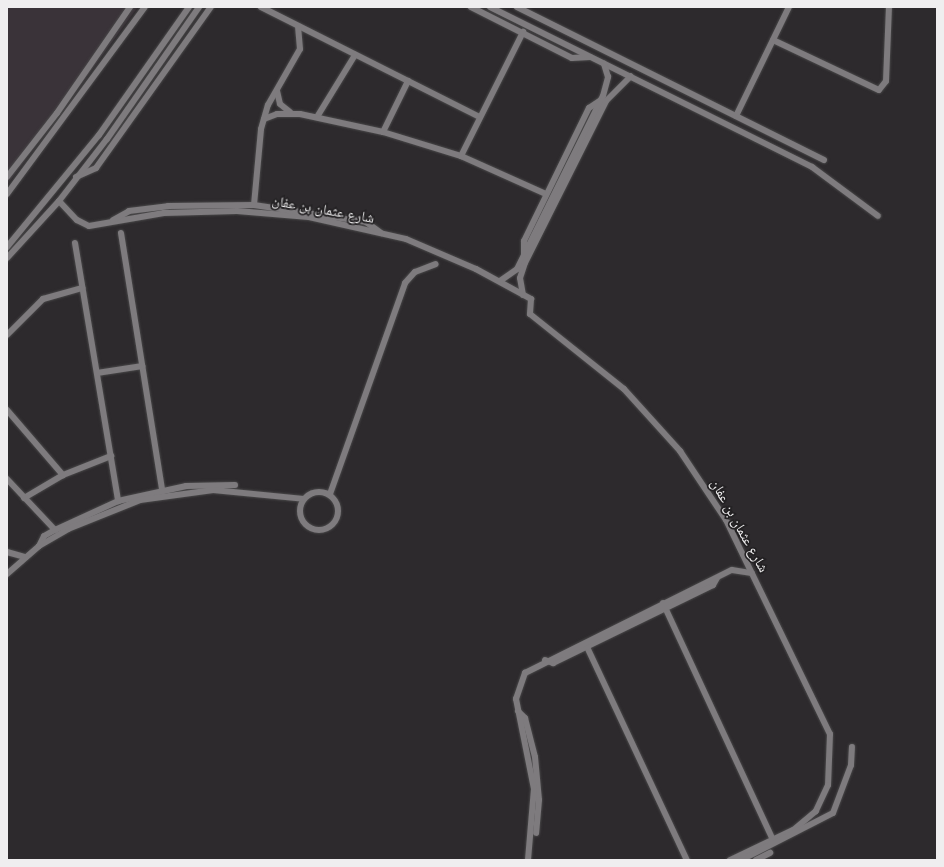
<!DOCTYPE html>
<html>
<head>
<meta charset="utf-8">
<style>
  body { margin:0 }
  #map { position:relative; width:944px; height:867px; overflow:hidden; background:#2d2a2d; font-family:"Fira Sans","Noto Naskh Arabic",sans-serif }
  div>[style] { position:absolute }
  .built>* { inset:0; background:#3a3339 }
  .roads { filter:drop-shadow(0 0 1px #494849) drop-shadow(0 0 1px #494849) }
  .minor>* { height:6px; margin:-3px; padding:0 3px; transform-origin:3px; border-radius:3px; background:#7e7b7e }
  .minor>.ring { margin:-3px; padding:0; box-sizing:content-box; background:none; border:6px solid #7e7b7e; border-radius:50% }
  span { translate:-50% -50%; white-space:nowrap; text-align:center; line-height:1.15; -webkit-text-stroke:3.5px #232123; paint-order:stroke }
  .street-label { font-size:14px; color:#efeeef }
  .frame { position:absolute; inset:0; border:8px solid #efeeef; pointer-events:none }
</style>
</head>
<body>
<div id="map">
  <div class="built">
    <div style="clip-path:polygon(7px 7px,138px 7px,7px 185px)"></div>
  </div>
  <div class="roads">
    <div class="minor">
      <div style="left:261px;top:7px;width:245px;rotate:26.7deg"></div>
      <div style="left:471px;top:7px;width:113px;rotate:26.8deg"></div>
      <div style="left:572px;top:58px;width:18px;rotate:-3deg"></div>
      <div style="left:490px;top:7px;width:360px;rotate:26.4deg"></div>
      <div style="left:812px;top:167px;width:82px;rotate:36.6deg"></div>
      <div style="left:517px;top:7px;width:343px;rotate:26.5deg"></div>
      <div style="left:773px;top:40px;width:117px;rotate:25.3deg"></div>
      <div style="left:879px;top:90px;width:11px;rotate:-52deg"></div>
      <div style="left:886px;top:81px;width:74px;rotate:-87.7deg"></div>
      <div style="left:277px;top:91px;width:13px;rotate:77deg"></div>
      <div style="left:280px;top:104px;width:13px;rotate:39deg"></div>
      <div style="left:736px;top:116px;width:121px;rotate:-64.1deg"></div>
      <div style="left:317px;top:117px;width:73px;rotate:-58.5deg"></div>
      <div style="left:264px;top:119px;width:14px;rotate:-21deg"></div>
      <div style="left:277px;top:114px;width:23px"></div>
      <div style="left:300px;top:114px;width:85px;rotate:12.2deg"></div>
      <div style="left:383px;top:132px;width:82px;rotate:17.1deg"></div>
      <div style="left:461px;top:156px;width:93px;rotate:24.1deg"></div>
      <div style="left:383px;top:132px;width:57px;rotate:-63.9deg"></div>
      <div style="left:461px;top:156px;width:139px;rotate:-63.4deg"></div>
      <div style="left:7px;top:177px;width:81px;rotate:-52deg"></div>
      <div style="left:57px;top:113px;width:129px;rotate:-55.4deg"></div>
      <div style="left:76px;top:177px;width:22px;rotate:-24deg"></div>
      <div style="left:96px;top:168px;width:198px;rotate:-54.5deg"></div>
      <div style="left:7px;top:194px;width:232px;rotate:-53.6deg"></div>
      <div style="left:59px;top:201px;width:26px;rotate:47deg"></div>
      <div style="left:77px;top:220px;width:13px;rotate:27deg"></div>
      <div style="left:89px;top:226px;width:76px;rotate:-9.8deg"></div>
      <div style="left:164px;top:213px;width:73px;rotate:-1.6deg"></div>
      <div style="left:237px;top:211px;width:72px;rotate:4.8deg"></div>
      <div style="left:309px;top:217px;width:99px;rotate:12.8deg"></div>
      <div style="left:406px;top:239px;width:76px;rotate:23.2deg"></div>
      <div style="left:476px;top:269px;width:63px;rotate:28.6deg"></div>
      <div style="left:531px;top:299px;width:15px;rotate:94deg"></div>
      <div style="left:530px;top:314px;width:120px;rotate:38.6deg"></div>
      <div style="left:624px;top:389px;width:84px;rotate:47.9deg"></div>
      <div style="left:680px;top:451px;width:83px;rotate:56.3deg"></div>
      <div style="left:726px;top:520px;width:238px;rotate:64.1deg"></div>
      <div style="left:830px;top:734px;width:51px;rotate:92.2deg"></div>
      <div style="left:828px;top:785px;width:29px;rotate:115deg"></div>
      <div style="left:816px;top:811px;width:30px;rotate:140deg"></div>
      <div style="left:793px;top:830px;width:70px;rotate:154.5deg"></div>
      <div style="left:254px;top:205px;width:76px;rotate:-84.7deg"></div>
      <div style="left:261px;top:129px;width:25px;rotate:-74deg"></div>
      <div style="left:268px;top:105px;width:64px;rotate:-60.3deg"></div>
      <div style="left:300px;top:49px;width:23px;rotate:-95deg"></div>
      <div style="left:113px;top:220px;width:18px;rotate:-29deg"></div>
      <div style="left:129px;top:211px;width:39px;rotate:-7deg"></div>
      <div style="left:168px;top:206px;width:86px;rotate:-0.7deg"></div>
      <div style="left:254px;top:205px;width:113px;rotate:8.6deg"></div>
      <div style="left:366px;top:222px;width:19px;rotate:36deg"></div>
      <div style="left:121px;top:233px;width:260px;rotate:80.9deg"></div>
      <div style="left:75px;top:243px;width:262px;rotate:80.5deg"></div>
      <div style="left:7px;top:247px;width:145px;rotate:-50.6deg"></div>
      <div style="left:99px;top:135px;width:156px;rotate:-54.9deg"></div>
      <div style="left:524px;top:254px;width:13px;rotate:-90deg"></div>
      <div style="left:524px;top:241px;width:148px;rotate:-64deg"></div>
      <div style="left:589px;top:108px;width:14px;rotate:-34deg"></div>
      <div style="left:7px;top:258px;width:77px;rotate:-47.6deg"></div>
      <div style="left:59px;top:201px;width:78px;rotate:-52.3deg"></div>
      <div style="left:107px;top:139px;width:161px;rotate:-55.1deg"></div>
      <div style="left:500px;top:281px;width:21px;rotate:-35deg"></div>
      <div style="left:517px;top:269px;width:193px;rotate:-63.6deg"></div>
      <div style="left:603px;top:96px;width:20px;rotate:-75deg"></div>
      <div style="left:608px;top:77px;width:14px;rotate:-107deg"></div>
      <div style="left:523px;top:295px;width:17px;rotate:-100deg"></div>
      <div style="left:520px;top:278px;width:16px;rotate:-72deg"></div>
      <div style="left:525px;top:263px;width:181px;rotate:-63.4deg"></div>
      <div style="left:606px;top:101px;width:35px;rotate:-45deg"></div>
      <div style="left:7px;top:335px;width:51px;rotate:-45deg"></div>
      <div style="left:43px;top:299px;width:41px;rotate:-15.8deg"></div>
      <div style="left:97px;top:373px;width:46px;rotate:-8.8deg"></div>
      <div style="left:7px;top:410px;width:86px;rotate:49.3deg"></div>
      <div style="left:7px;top:479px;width:70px;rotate:46.7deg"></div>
      <div class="ring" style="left:300px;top:492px;width:32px;height:32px"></div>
      <div style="left:330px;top:494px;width:224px;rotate:-70.4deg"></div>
      <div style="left:405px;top:283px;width:15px;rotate:-48deg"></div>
      <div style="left:415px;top:272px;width:22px;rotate:-21deg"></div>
      <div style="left:24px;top:498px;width:45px;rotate:-30.5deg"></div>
      <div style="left:63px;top:475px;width:52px;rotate:-21.6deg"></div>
      <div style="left:39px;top:546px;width:11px;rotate:-63deg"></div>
      <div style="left:44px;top:536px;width:13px;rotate:-29deg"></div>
      <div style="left:55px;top:530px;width:69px;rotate:-24.7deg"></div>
      <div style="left:118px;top:501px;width:70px;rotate:-12.4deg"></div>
      <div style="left:186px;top:486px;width:49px;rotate:-1.2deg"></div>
      <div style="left:7px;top:552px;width:19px;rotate:16deg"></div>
      <div style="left:7px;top:574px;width:43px;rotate:-41.2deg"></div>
      <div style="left:39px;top:546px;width:34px;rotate:-30deg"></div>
      <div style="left:68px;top:529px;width:78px;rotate:-21.9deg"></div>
      <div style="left:140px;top:500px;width:74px;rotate:-7.8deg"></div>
      <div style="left:213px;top:490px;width:91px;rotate:5.6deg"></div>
      <div style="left:663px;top:603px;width:261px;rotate:65.1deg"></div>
      <div style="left:587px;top:647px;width:235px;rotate:64.9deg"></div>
      <div style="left:545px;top:660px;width:9px;rotate:21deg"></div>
      <div style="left:553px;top:663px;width:178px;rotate:-26deg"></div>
      <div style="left:713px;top:585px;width:8px;rotate:-60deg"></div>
      <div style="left:518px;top:711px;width:10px;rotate:45deg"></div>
      <div style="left:525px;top:718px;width:40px;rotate:75.6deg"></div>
      <div style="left:535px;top:757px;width:43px;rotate:84.7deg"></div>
      <div style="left:539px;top:800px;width:33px;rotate:95deg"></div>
      <div style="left:528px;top:860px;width:71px;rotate:-85.2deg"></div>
      <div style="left:534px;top:789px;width:92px;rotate:-101.3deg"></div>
      <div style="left:516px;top:699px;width:28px;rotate:-71deg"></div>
      <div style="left:525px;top:673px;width:231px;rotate:-26.5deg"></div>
      <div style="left:732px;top:570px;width:20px;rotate:9deg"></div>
      <div style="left:741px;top:860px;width:103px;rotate:-27.1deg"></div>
      <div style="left:833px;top:813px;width:51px;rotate:-69.4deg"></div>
      <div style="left:851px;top:765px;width:18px;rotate:-87deg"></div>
      <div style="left:756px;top:860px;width:16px;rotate:-27deg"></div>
    </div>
  </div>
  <div class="street-label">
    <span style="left:323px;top:210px;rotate:10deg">شارع عثمان بن عفان</span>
    <span style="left:739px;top:526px;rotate:61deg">شارع عثمان بن عفان</span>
  </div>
  <div class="frame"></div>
</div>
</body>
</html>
